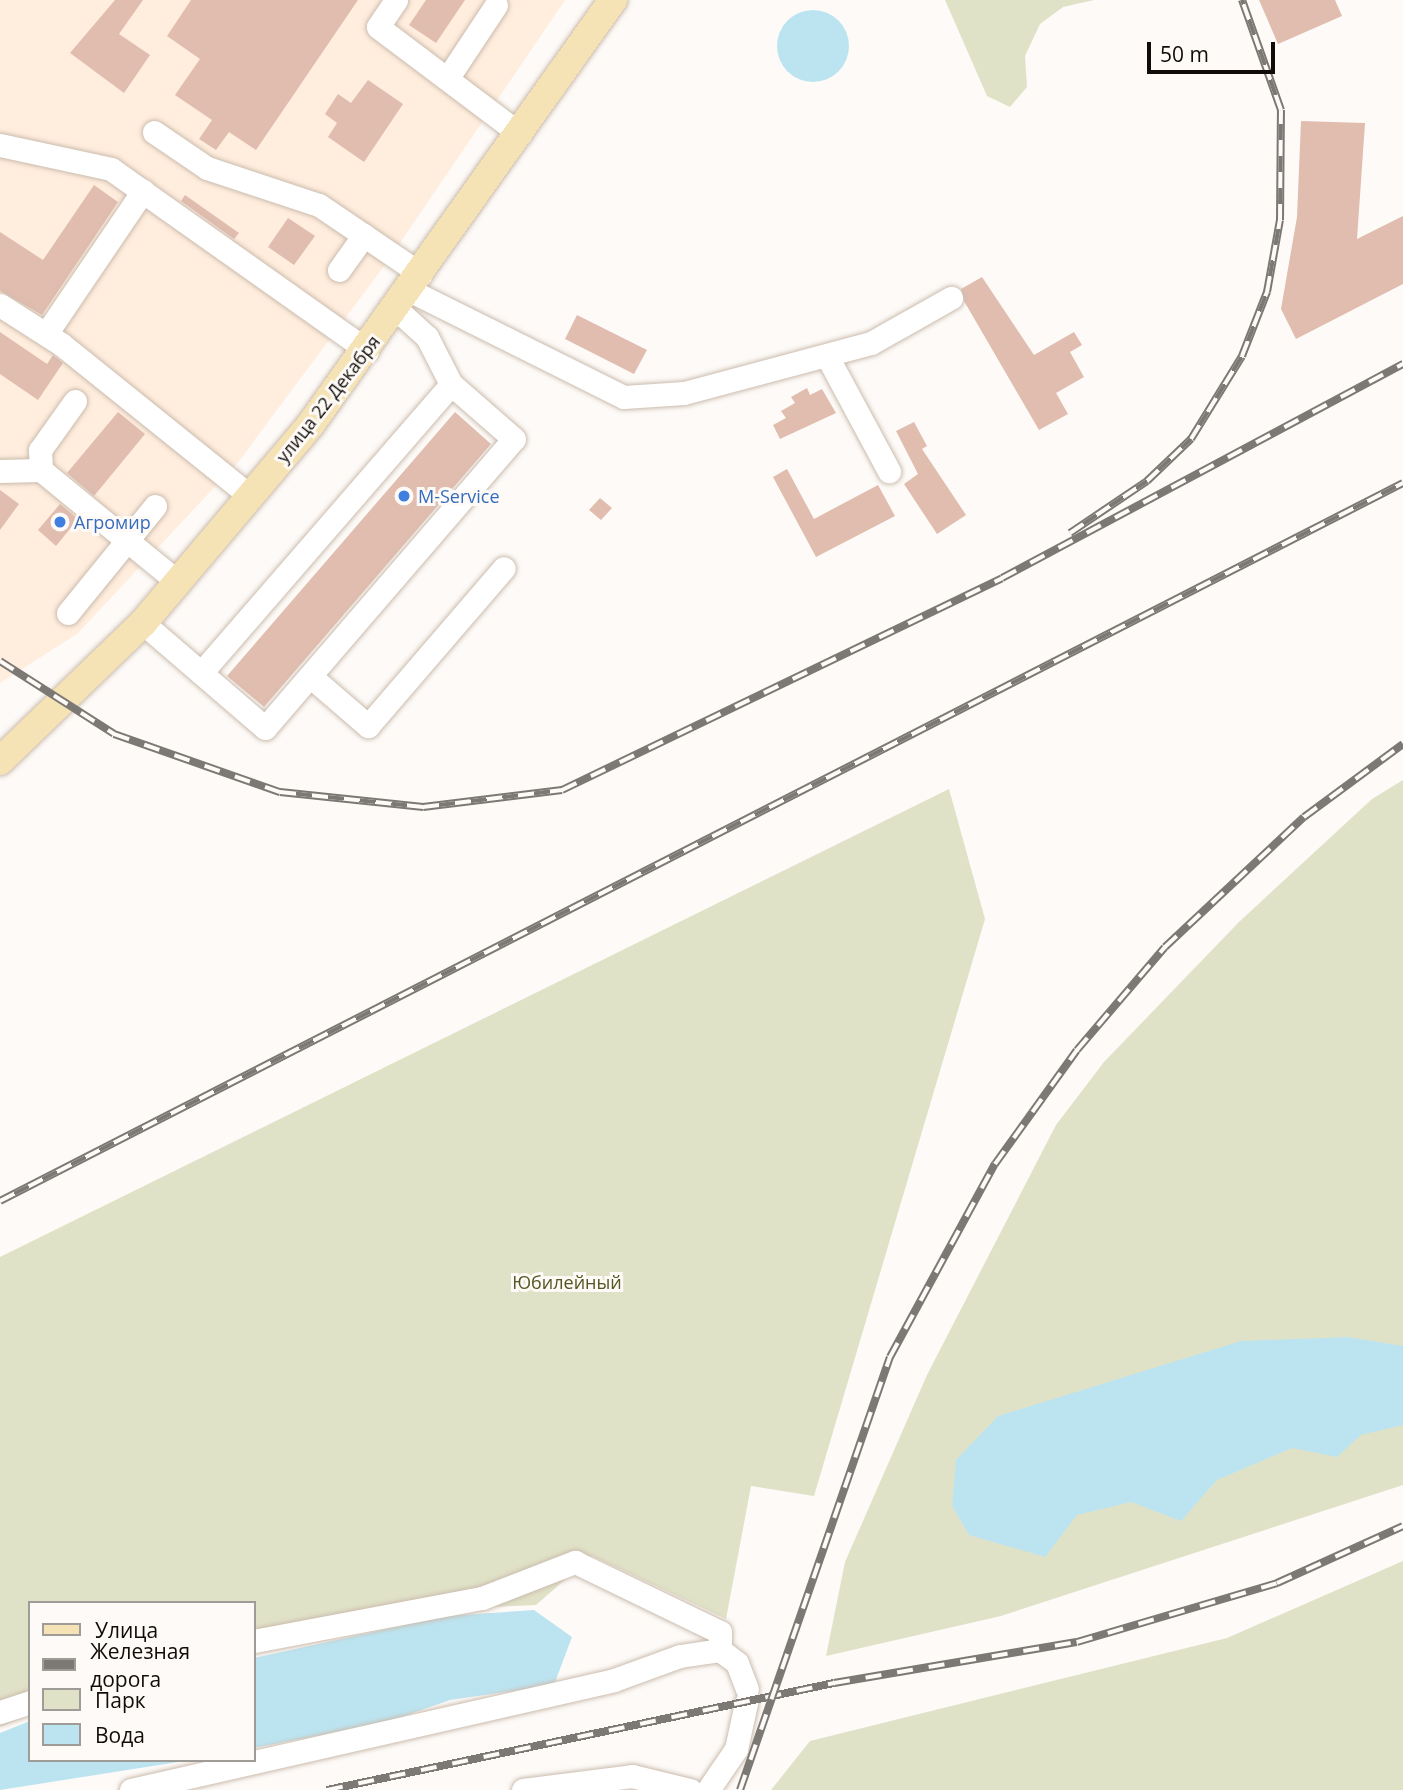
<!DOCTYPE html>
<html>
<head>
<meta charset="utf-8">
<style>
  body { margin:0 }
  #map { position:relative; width:1403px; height:1790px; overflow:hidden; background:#fdfaf7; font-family:"Open Sans",sans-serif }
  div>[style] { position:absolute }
  .built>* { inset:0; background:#ffeddd }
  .green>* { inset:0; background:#e0e2c7 }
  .water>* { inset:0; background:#bce4f0 }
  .round { border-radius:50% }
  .building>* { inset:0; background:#e0bdaf }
  .roads { filter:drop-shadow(0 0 2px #cbbcae) drop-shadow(0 0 2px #cbbcae) }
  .minor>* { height:23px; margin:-11.5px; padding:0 11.5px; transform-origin:11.5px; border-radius:11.5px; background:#fff }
  .major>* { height:28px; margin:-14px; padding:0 14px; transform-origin:14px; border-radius:14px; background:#f6e3b5 }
  .rail>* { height:8px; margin-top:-4px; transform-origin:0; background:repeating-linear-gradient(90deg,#fdfaf7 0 16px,#7c7874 0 32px); box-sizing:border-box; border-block:2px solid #7c7874 }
  .dots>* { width:19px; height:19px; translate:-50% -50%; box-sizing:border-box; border:4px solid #fdfaf7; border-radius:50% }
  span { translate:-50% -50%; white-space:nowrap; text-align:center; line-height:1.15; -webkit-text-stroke:6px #fdfaf7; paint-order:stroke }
  .street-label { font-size:18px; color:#110c07 }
  .shop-label { font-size:18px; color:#366cbe }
  .left { translate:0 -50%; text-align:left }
  .park-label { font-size:18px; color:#555621 }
  .legend { position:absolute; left:28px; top:1601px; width:228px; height:161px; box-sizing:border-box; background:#fdfaf7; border:2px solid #9f9b97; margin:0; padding:9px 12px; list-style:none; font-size:21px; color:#110c07 }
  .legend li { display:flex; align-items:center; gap:14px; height:35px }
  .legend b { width:35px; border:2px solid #9f9b97 }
  .scale { position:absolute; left:1147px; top:42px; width:128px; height:32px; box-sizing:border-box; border:4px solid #110c07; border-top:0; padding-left:9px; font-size:21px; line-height:24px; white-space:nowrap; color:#110c07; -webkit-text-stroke:5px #fdfaf7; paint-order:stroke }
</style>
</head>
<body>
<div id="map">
  <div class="built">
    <div style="clip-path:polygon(0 0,565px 0,387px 262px,239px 461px,77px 634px,0 683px)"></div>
  </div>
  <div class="green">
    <div style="clip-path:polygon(945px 0,1094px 0,1063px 7px,1040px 24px,1025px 56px,1027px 87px,1010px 107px,987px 96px)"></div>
    <div style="clip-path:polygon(1403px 780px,1403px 1485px,1001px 1616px,826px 1656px,845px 1562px,927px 1375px,1056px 1125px,1104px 1062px,1239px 922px,1372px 799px)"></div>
    <div style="clip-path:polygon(949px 789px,985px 919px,814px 1496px,751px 1486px,726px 1619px,592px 1556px,536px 1605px,447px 1609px,254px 1652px,254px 1603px,30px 1603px,30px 1714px,0 1727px,0 1257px)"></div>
    <div style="clip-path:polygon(1403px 1561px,1403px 1790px,771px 1790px,810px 1741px,1227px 1638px)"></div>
  </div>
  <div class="water">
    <div class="round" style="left:777px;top:10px;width:72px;height:72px"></div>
    <div style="clip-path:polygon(1348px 1337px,1403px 1346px,1403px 1425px,1361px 1435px,1337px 1457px,1292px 1448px,1217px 1480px,1181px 1521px,1131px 1502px,1077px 1515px,1045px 1557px,969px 1535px,952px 1506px,956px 1460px,998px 1416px,1241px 1341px)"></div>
    <div style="clip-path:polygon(534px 1610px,572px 1637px,554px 1685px,450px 1700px,387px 1722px,254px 1748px,254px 1658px,447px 1616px)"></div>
    <div style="clip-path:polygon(30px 1721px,30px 1760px,191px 1760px,0 1790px,0 1733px)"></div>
  </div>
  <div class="building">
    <div style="clip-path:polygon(115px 0,143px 0,119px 34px,150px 55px,124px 93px,70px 53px)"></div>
    <div style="clip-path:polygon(191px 0,358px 0,256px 150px,229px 132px,216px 150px,199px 139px,212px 120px,175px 95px,200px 59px,167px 36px)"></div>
    <div style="clip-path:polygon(426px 0,465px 0,436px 43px,409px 25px)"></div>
    <div style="clip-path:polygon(1259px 0,1335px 0,1342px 16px,1278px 44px)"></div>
    <div style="clip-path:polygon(368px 80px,403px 104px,364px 162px,328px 137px,337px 123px,325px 114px,338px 94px,351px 103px)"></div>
    <div style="clip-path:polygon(1301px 121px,1365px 123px,1357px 239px,1403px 216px,1403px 284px,1296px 339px,1281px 309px,1297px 217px)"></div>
    <div style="clip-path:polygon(94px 185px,118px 202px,42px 315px,0 291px,0 232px,43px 260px)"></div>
    <div style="clip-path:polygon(185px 195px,239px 233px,234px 239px,181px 201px)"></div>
    <div style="clip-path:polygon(288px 218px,315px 236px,294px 265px,268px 247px)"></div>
    <div style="clip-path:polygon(982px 277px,1034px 355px,1074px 332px,1082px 345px,1070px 352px,1084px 377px,1056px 393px,1068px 414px,1039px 430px,964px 301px,961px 289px)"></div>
    <div style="clip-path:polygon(577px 315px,647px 350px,634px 374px,565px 339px)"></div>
    <div style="clip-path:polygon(0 332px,47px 364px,53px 355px,63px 363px,38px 400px,0 374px)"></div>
    <div style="clip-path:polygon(807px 388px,810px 395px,822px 389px,836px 413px,780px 439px,773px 425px,786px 418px,781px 411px,795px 403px,791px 397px)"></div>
    <div style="clip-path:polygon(118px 412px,145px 434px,94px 496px,67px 473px)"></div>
    <div style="clip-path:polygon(455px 412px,491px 444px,264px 707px,227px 676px)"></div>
    <div style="clip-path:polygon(914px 422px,927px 446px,922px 449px,966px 515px,937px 534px,904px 484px,918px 474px,896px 431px)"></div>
    <div style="clip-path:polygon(787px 469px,814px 519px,878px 485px,895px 516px,816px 557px,773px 477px)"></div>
    <div style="clip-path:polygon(0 490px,19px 504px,0 530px)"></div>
    <div style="clip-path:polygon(600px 498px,612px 508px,601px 520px,589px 510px)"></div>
    <div style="clip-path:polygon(60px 504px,78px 519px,56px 546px,38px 530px)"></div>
  </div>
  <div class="roads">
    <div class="minor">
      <div style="left:396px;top:0;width:32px;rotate:124deg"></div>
      <div style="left:378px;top:27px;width:178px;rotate:37deg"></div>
      <div style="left:449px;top:76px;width:85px;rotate:-56.5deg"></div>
      <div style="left:154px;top:132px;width:64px;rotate:34.2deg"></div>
      <div style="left:207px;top:168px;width:118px;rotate:18.3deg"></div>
      <div style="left:319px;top:205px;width:123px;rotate:34.1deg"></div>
      <div style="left:0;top:145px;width:114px;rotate:12.2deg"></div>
      <div style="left:111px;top:169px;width:314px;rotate:35.3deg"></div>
      <div style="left:339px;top:270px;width:43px;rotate:-54.5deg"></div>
      <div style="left:409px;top:290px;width:240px;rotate:26.5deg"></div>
      <div style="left:624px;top:397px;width:60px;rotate:-3.8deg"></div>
      <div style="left:684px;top:393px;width:194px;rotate:-15deg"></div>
      <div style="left:871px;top:343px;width:92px;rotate:-29.4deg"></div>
      <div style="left:0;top:305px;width:72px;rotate:32.6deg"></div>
      <div style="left:61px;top:344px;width:244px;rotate:38.8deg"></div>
      <div style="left:46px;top:334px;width:173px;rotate:-55.9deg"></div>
      <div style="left:827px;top:356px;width:131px;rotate:61.7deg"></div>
      <div style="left:75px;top:401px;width:60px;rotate:125.5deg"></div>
      <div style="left:40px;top:450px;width:20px;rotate:87deg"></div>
      <div style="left:41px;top:470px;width:177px;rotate:39.3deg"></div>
      <div style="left:0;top:471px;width:41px;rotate:-1.4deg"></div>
      <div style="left:68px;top:613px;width:138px;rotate:-50.9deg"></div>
      <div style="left:143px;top:623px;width:161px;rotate:40.7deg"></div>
      <div style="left:265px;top:728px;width:381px;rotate:-49.3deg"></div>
      <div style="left:514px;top:439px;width:84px;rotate:-138.9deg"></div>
      <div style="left:451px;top:384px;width:53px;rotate:-117.1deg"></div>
      <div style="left:427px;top:337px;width:42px;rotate:-137.9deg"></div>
      <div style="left:201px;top:673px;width:382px;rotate:-49.1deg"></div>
      <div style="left:310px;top:676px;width:77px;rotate:40.8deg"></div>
      <div style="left:368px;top:726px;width:208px;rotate:-49.3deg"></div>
      <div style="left:254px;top:1641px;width:232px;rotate:-10.7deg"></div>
      <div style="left:482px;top:1598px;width:100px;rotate:-21.2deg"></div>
      <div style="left:575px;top:1562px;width:161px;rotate:25.8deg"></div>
      <div style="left:720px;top:1632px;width:18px;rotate:90deg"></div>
      <div style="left:720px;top:1650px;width:21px;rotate:37deg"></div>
      <div style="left:737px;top:1663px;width:28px;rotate:69deg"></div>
      <div style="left:0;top:1712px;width:32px;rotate:-18deg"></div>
      <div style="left:131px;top:1790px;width:495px;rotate:-12.8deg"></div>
      <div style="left:614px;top:1680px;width:70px;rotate:-20deg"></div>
      <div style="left:680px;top:1656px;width:40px;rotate:-8.5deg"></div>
      <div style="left:523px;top:1790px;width:110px;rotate:-7.3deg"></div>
      <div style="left:632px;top:1776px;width:60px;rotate:13.6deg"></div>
      <div style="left:708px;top:1790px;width:50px;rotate:-55.7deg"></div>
      <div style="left:736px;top:1749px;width:47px;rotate:-77.7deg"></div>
    </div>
    <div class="major">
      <div style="left:0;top:761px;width:199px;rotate:-44deg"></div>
      <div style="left:143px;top:623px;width:260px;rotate:-49.8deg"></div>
      <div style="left:311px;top:424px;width:521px;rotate:-54.54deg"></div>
    </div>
  </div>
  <div class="rail">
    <div style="left:1070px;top:533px;width:93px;rotate:-34deg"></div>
    <div style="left:1147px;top:481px;width:61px;rotate:-43.7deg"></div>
    <div style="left:1191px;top:439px;width:97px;rotate:-58.4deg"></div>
    <div style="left:1242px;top:356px;width:69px;rotate:-68.7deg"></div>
    <div style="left:1267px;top:292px;width:73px;rotate:-79.8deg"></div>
    <div style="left:1280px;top:220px;width:110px;rotate:-89.5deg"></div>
    <div style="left:1281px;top:110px;width:117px;rotate:-109.5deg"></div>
    <div style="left:0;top:661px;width:135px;rotate:32.6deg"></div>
    <div style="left:114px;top:734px;width:176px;rotate:19.3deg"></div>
    <div style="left:280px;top:792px;width:144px;rotate:6deg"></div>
    <div style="left:423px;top:807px;width:140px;rotate:-7deg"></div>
    <div style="left:562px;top:790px;width:488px;rotate:-25.7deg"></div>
    <div style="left:1002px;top:578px;width:455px;rotate:-28.1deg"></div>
    <div style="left:0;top:1201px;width:1576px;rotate:-27.1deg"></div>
    <div style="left:327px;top:1790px;width:518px;rotate:-11.92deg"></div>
    <div style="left:834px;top:1683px;width:246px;rotate:-9.6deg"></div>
    <div style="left:1077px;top:1642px;width:209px;rotate:-16.4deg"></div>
    <div style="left:1277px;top:1583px;width:138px;rotate:-24.3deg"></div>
    <div style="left:740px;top:1790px;width:458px;rotate:-70.9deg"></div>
    <div style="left:890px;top:1357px;width:220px;rotate:-61.5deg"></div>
    <div style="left:995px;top:1164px;width:140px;rotate:-54.3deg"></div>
    <div style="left:1077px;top:1050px;width:135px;rotate:-49.5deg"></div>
    <div style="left:1165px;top:947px;width:190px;rotate:-43.1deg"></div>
    <div style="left:1304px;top:817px;width:123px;rotate:-36.4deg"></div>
  </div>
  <div class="dots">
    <div style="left:404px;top:496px;background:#3f7fe0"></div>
    <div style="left:60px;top:522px;background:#3f7fe0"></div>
  </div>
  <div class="street-label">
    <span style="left:328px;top:399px;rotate:-52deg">улица 22 Декабря</span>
  </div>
  <div class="shop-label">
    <span class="left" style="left:418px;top:496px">M-Service</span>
    <span class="left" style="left:74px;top:522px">Агромир</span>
  </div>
  <div class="park-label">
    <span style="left:567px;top:1282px">Юбилейный</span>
  </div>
  <ul class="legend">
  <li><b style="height:9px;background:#f6e3b5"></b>Улица</li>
  <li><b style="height:9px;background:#7c7874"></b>Железная дорога</li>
  <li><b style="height:19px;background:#e0e2c7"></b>Парк</li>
  <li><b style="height:19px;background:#bce4f0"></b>Вода</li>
  </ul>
  <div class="scale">50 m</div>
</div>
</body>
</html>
